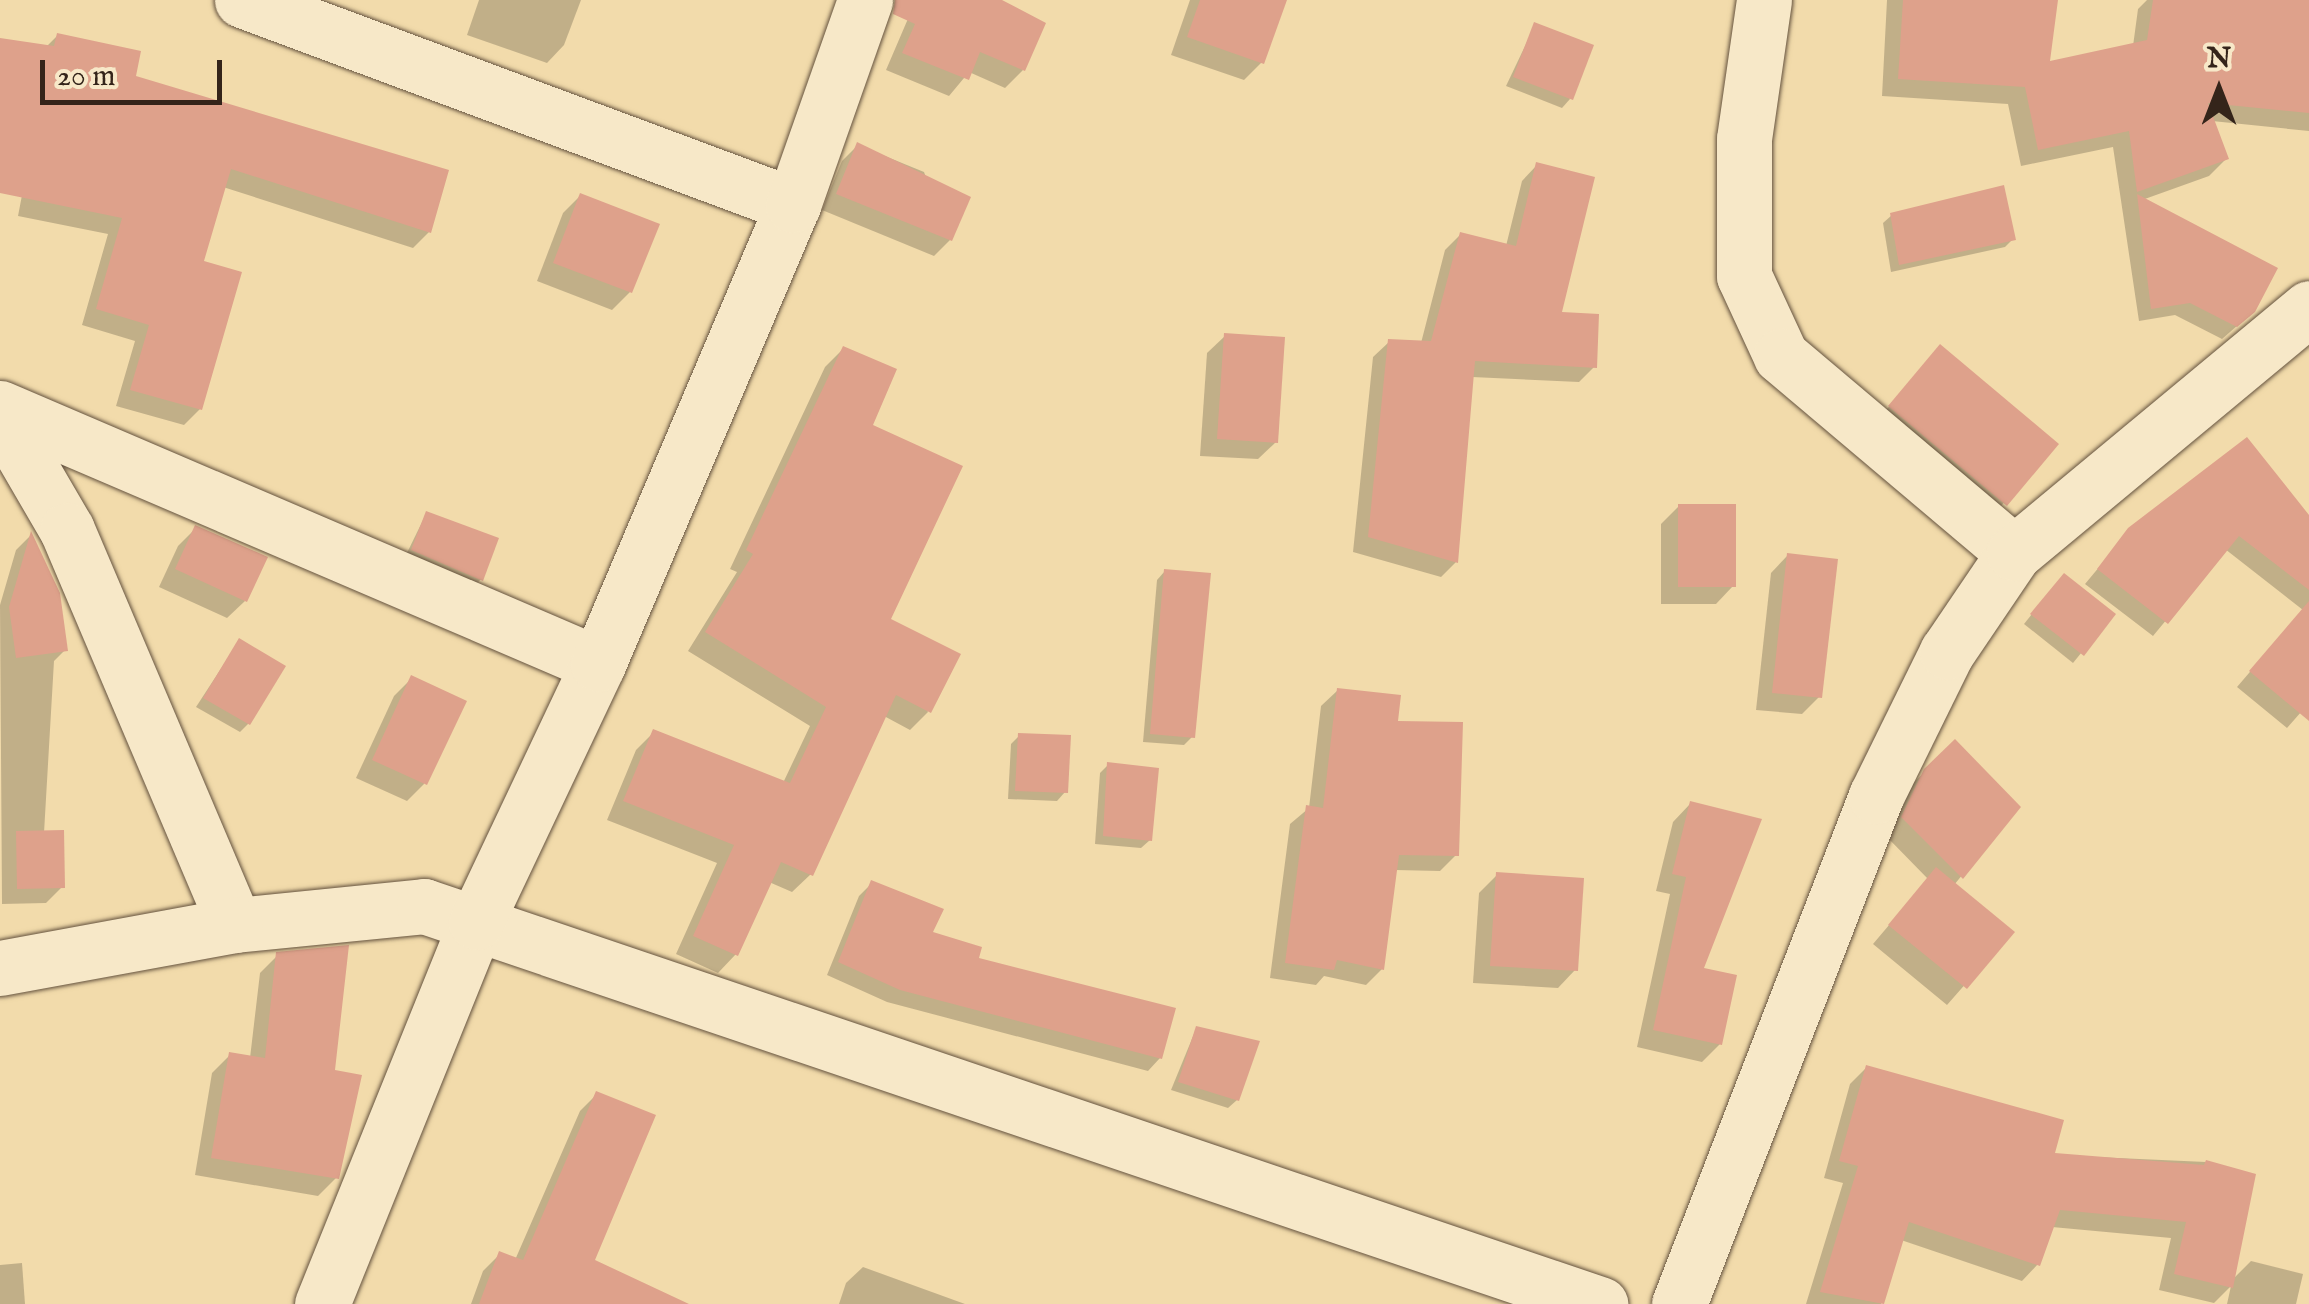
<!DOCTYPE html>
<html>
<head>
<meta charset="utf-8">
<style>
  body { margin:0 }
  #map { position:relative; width:2309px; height:1304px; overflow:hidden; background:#f2dbab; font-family:"IM FELL English",serif }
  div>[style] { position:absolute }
  .shadow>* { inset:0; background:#0003 }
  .building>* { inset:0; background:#dea18b }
  .roads { filter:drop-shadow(0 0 2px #64523e) drop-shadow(0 0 2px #64523e) }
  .minor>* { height:55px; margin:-27.5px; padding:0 27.5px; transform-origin:27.5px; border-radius:27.5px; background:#f7e8c8 }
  span { translate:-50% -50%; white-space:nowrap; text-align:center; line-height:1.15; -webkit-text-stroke:9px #f7e8c8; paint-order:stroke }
  .north { position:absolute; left:2169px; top:40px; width:100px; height:100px; -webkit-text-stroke:8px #f7e8c8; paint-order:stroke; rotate:0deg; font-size:28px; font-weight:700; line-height:40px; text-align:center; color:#34241a }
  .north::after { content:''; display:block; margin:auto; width:35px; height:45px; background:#34241a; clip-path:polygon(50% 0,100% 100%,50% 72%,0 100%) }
  .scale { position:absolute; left:40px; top:60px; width:182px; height:45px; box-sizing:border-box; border:5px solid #34241a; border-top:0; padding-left:12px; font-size:30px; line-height:35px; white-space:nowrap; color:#34241a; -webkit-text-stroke:8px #f7e8c8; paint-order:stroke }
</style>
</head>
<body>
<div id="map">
  <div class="shadow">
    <div style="clip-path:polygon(479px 0,581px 0,564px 45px,547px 63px,467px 35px)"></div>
    <div style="clip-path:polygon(916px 0,984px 0,1023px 70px,1005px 88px,969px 72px,949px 96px,886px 70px)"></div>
    <div style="clip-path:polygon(1190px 0,1284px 0,1262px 62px,1244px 80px,1171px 55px)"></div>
    <div style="clip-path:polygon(1887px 0,2056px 0,2047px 64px,2133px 46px,2138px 9px,2147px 0,2217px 0,2309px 13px,2309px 131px,2212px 121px,2226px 159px,2209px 176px,2142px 200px,2238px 325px,2222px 339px,2175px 315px,2139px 321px,2113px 147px,2021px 166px,2008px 104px,1882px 96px)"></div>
    <div style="clip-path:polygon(1535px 25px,1570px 99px,1562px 108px,1506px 86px)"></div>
    <div style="clip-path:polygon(57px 36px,133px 78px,429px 232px,413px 248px,223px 187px,201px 263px,200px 409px,184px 425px,116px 406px,135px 341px,82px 325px,108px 234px,18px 216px,32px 143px,0 138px,0 41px,46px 47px)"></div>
    <div style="clip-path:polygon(858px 145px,924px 172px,950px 240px,934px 256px,822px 210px,842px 161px)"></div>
    <div style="clip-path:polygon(1537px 165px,1558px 314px,1594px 367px,1579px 382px,1472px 377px,1456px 562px,1441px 577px,1353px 552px,1373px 357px,1389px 342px,1421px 343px,1445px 250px,1461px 234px,1506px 246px,1522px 181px)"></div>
    <div style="clip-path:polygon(580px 196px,630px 292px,612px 310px,537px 281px,563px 213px)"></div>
    <div style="clip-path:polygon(1892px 215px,2013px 239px,2005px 247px,1891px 272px,1883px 223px)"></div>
    <div style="clip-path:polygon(1225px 336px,1276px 442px,1258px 459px,1200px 456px,1207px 353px)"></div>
    <div style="clip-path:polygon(1940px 348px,2055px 444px,1987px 522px,1873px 425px)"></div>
    <div style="clip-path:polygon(843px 349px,870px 426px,888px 620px,928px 712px,910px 730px,884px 716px,811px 874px,792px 892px,769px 882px,736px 954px,718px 973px,676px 954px,717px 863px,607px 820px,636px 750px,654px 732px,783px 783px,810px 726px,688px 651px,737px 572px,730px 569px,825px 367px)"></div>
    <div style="clip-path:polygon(1679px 506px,1733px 586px,1716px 604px,1661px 604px,1661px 524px)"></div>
    <div style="clip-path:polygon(426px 514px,481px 579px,473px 588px,404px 559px)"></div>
    <div style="clip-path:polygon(196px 528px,245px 601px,227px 618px,159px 587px,178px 546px)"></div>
    <div style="clip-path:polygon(2130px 530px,2309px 533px,2309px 703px,2287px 728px,2237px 687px,2303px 610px,2225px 549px,2153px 636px,2085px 584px)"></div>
    <div style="clip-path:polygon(31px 535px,65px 650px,54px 661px,44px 833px,62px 887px,46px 903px,2px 904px,0 605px,16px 550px)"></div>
    <div style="clip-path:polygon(1788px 555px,1819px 697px,1802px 714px,1756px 710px,1771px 573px)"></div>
    <div style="clip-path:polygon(1165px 571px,1192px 737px,1184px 745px,1143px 742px,1157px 580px)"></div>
    <div style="clip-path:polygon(2055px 585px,2112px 615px,2073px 663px,2024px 624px)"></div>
    <div style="clip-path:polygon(239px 641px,248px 724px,240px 732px,196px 707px)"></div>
    <div style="clip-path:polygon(412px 678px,424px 784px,407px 801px,356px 778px,394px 696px)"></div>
    <div style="clip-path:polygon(1338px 690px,1395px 723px,1456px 855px,1440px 871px,1395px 870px,1382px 969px,1366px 985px,1324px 976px,1316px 985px,1270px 978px,1290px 824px,1309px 808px,1321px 706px)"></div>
    <div style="clip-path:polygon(1019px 736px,1065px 792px,1057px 801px,1008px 799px,1011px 744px)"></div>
    <div style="clip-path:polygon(1955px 743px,2018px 807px,1954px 885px,2011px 932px,1947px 1005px,1873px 944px,1928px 879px,1885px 835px,1907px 789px)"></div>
    <div style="clip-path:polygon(1108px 765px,1150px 840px,1141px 848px,1095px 844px,1100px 773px)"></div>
    <div style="clip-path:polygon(1690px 804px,1701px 970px,1720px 1044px,1702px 1062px,1637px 1047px,1670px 894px,1656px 891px,1673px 822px)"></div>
    <div style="clip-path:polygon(1497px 875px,1575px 970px,1558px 988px,1473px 983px,1479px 893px)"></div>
    <div style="clip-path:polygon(872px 883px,929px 933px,1160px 1058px,1148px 1071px,887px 1002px,827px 975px,859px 896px)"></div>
    <div style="clip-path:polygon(278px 955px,332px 1072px,336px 1178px,318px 1196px,195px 1175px,212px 1073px,230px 1055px,250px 1058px,260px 973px)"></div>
    <div style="clip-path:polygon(1196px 1029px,1237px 1100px,1228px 1108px,1171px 1090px)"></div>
    <div style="clip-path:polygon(1867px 1067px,2051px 1155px,2206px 1162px,2232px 1280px,2251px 1261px,2303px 1274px,2296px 1304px,2227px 1304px,2231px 1286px,2214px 1303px,2159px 1290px,2171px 1238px,2052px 1227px,2038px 1264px,2022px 1281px,1901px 1240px,1881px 1304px,1806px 1304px,1843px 1183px,1824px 1178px,1850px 1084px)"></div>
    <div style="clip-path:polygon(597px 1094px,592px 1262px,683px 1304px,471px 1304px,483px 1271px,500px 1254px,515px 1260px,580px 1111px)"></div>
    <div style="clip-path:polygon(22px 1263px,25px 1304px,0 1304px,0 1265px)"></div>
    <div style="clip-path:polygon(863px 1267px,965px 1304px,839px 1304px,846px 1283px)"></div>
  </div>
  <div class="building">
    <div style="clip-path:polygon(895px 0,1002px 0,1046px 23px,1025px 71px,980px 52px,969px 80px,902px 53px,915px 24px,893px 14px)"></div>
    <div style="clip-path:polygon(1200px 0,1287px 0,1264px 64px,1187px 37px)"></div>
    <div style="clip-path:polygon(1903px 0,2058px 0,2050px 61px,2147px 40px,2153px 0,2309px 0,2309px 113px,2208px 103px,2229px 159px,2137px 192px,2129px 131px,2038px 150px,2025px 87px,1898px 79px)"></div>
    <div style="clip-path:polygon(1534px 22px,1594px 45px,1573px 100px,1513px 77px)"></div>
    <div style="clip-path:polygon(57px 33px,141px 51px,136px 76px,449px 170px,431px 233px,231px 169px,204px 261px,242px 272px,202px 410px,130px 390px,149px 325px,96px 309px,122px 218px,0 193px,0 38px,54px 46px)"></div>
    <div style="clip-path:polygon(857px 142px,971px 197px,952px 241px,836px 194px)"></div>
    <div style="clip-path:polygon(1536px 162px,1595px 177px,1562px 312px,1599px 314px,1597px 368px,1475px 361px,1458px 563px,1368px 537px,1388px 339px,1431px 341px,1460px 232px,1516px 246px)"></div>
    <div style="clip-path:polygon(2004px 185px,2016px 240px,1899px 265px,1890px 213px)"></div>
    <div style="clip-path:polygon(580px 193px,660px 224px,632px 293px,553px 263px)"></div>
    <div style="clip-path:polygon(2137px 194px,2278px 268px,2255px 312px,2237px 327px,2190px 303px,2151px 309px)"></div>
    <div style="clip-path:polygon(1224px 333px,1285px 337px,1278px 443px,1217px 439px)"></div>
    <div style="clip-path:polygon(1940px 344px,2059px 444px,2007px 506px,1888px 406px)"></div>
    <div style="clip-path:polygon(843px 346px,897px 369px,873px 425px,963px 466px,891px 619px,961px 654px,931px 713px,896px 695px,813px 876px,781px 862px,738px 956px,693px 936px,734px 845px,623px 801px,653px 729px,790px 783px,826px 707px,705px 632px,753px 554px,746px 550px)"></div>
    <div style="clip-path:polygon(2247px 437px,2309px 515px,2309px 590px,2239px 536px,2168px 624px,2097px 569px,2128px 528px)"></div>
    <div style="clip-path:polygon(1678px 504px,1736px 504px,1736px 587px,1678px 587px)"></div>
    <div style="clip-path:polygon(426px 511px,499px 538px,483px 581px,411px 550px)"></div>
    <div style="clip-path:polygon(195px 525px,268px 557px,247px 602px,175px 569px)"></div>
    <div style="clip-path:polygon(31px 531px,60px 593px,68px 651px,16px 658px,9px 607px)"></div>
    <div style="clip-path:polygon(1787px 553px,1838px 559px,1822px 698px,1772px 693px)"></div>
    <div style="clip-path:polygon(1164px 569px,1211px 573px,1195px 738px,1150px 734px)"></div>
    <div style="clip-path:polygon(2064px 573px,2116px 614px,2084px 656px,2030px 614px)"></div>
    <div style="clip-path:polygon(2309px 601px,2309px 721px,2249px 671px)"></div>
    <div style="clip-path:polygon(239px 638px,286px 666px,250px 725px,203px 698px)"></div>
    <div style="clip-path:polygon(411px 675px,467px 701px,427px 785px,372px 760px)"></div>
    <div style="clip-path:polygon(1337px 688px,1401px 695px,1398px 721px,1463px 722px,1459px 856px,1399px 855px,1384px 970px,1337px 960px,1334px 970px,1285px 963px,1306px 805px,1323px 808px)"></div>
    <div style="clip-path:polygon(1018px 733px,1071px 735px,1068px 793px,1015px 791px)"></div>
    <div style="clip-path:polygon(1955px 739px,2021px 807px,1963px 879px,1901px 817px,1924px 769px)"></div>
    <div style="clip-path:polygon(1107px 762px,1159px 768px,1152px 841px,1103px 836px)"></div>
    <div style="clip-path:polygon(1690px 801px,1762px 819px,1704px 968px,1737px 975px,1722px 1045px,1653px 1030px,1686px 877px,1672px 874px)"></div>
    <div style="clip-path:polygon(64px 830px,65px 888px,17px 889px,16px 831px)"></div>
    <div style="clip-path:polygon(1936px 867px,2015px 932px,1967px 989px,1888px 925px)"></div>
    <div style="clip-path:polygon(1496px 872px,1584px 878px,1578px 971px,1490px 966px)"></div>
    <div style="clip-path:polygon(871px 880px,944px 909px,933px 932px,982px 947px,979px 958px,1176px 1008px,1162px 1059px,900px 990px,838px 962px)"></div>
    <div style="clip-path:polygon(349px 945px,335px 1070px,362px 1075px,339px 1179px,211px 1158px,229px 1052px,265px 1058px,276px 952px)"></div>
    <div style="clip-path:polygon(1196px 1026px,1260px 1041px,1239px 1101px,1178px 1082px)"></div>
    <div style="clip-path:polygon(1866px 1065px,2064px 1120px,2055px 1153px,2204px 1165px,2206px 1160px,2256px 1174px,2233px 1288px,2174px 1274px,2186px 1222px,2060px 1210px,2040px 1266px,1909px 1222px,1884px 1304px,1820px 1292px,1858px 1166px,1839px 1161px)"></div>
    <div style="clip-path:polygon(596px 1091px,656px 1115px,595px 1260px,689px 1304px,479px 1304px,499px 1251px,523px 1260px)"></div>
  </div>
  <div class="roads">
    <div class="minor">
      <div style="left:242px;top:0;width:588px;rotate:20.41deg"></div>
      <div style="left:1764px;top:0;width:140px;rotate:98.2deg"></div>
      <div style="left:1744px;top:139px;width:137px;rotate:90deg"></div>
      <div style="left:1744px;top:276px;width:88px;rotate:65.2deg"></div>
      <div style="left:1781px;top:356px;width:305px;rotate:40.2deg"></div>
      <div style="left:0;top:408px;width:650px;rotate:23.18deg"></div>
      <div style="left:0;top:415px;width:133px;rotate:59.8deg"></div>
      <div style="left:67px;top:530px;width:429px;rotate:67deg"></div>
      <div style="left:235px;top:925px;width:190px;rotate:-5.7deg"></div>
      <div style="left:424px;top:906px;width:1242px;rotate:18.7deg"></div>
      <div style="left:0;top:968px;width:239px;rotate:-10.4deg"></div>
      <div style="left:322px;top:1304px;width:412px;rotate:-68deg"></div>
      <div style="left:476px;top:922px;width:285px;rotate:-64.7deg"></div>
      <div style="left:598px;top:664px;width:499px;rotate:-67deg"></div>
      <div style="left:793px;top:205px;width:217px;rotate:-70.6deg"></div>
      <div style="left:1679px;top:1304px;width:545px;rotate:-68.8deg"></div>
      <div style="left:1876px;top:796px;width:161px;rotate:-63.8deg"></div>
      <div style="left:1947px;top:652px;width:120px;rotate:-55.9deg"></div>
      <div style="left:2014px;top:553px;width:383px;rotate:-39.7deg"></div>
    </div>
  </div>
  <div class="north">N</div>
  <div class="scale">20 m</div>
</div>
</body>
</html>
